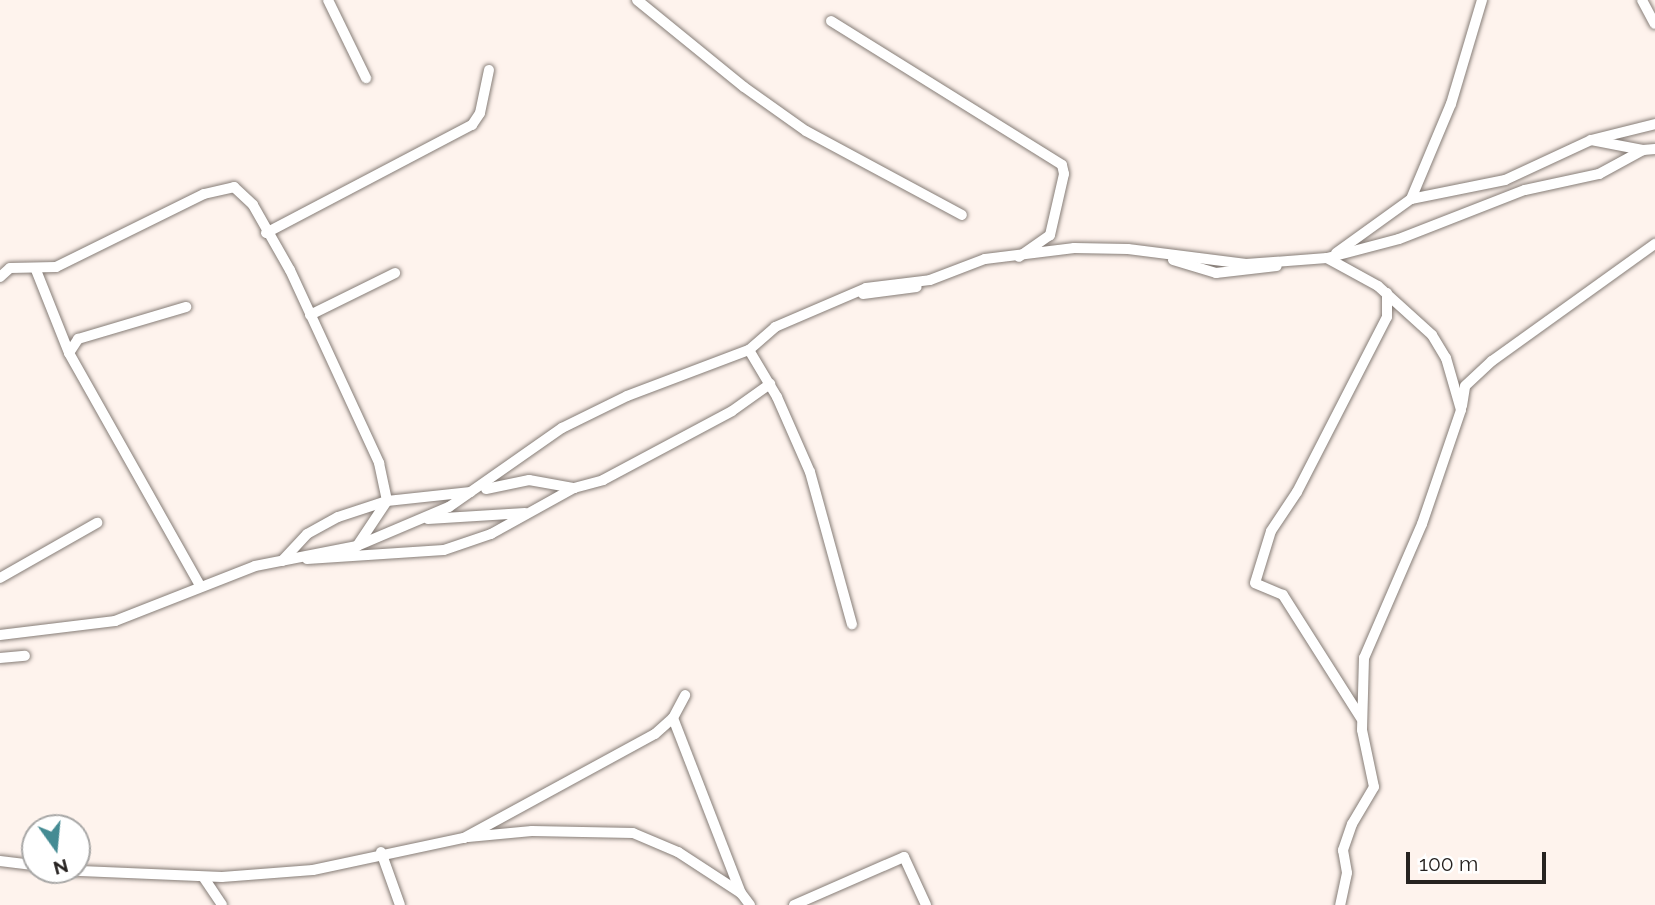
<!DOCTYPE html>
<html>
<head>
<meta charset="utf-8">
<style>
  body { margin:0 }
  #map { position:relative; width:1655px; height:905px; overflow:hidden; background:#fef3ed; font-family:Raleway,sans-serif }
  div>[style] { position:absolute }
  .roads { filter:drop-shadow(0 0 2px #867d77) drop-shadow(0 0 2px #867d77) }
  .street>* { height:10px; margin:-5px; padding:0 5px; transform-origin:5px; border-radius:5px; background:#fff }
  span { translate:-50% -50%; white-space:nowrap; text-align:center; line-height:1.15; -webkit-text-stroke:5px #fff; paint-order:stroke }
  .north { position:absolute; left:21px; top:814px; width:70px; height:70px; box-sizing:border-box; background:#fff; border:2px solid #a8a7a6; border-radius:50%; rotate:165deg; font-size:19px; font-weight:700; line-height:28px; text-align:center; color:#262220 }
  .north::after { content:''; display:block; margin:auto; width:24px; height:32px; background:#448b93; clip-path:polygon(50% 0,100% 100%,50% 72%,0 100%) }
  .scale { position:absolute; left:1406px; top:852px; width:140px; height:32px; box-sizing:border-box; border:4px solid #262220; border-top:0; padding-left:9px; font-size:21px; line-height:24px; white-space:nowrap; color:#262220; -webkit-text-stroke:5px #fff; paint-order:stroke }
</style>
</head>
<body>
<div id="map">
  <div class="roads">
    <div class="street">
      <div style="left:328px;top:0;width:87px;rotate:64deg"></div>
      <div style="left:637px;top:0;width:138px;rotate:39.1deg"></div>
      <div style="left:744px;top:87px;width:76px;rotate:35.4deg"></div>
      <div style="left:806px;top:131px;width:177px;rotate:28.3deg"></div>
      <div style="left:1642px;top:0;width:27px;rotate:62deg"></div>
      <div style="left:831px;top:21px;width:272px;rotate:31.9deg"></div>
      <div style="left:1062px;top:165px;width:9px;rotate:77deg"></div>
      <div style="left:1064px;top:174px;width:63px;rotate:102.9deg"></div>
      <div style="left:1050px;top:235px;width:38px;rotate:145deg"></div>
      <div style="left:1591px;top:140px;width:53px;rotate:10.9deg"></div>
      <div style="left:1411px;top:199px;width:96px;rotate:-11.4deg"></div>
      <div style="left:1505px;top:180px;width:95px;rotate:-24.9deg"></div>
      <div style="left:1591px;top:140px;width:66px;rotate:-14deg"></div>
      <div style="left:266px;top:233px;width:233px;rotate:-27.7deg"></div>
      <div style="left:472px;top:125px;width:14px;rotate:-56deg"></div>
      <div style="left:480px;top:113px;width:44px;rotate:-78.2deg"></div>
      <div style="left:1336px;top:253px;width:92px;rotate:-35.8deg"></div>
      <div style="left:1411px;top:199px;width:103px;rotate:-67.2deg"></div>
      <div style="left:1451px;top:104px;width:109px;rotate:-73.4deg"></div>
      <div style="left:1327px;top:258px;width:74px;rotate:-14.8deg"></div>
      <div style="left:1399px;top:239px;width:135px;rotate:-21.3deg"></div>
      <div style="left:1525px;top:190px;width:76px;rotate:-12.2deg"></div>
      <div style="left:1599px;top:174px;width:50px;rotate:-28.6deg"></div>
      <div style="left:1643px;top:150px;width:12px;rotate:-5deg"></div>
      <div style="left:1173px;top:260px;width:45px;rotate:16.8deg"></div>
      <div style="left:1216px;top:273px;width:61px;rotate:-6.5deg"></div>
      <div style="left:36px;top:270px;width:89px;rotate:68.3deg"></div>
      <div style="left:69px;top:353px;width:265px;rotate:60.6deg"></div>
      <div style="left:0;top:277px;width:13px;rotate:-42deg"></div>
      <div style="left:10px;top:268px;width:46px;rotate:-1.2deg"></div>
      <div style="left:56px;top:267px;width:165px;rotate:-26.3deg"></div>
      <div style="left:204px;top:194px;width:31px;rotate:-13deg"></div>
      <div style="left:234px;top:187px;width:26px;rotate:43deg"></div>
      <div style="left:253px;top:205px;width:75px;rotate:60.4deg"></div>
      <div style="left:290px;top:270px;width:213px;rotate:65.2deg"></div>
      <div style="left:379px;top:463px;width:39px;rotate:78deg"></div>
      <div style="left:387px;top:501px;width:54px;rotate:123.7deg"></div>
      <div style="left:863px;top:294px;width:54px;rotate:-7.4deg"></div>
      <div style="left:310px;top:315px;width:95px;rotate:-26.3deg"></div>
      <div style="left:749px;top:350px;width:55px;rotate:59.2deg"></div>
      <div style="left:777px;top:397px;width:82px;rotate:66.3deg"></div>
      <div style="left:810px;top:472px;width:158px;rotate:74.6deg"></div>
      <div style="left:69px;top:353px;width:17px;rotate:-57deg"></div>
      <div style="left:78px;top:339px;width:113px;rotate:-16.5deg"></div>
      <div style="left:1462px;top:406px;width:20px;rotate:-81deg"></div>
      <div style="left:1465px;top:386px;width:37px;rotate:-43deg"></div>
      <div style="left:1492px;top:361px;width:201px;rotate:-35.7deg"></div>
      <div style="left:486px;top:489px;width:44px;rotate:-11.8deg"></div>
      <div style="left:529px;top:480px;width:46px;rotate:10.1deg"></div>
      <div style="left:574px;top:488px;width:30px;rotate:-15deg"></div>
      <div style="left:603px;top:480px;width:146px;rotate:-28.1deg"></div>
      <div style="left:732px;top:411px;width:47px;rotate:-35.4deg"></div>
      <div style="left:428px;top:519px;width:97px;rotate:-3.5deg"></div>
      <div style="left:307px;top:559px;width:137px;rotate:-3.8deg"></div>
      <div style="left:444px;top:550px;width:50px;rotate:-18.8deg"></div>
      <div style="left:491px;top:534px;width:95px;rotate:-29deg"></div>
      <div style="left:282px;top:561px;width:37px;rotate:-47deg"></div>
      <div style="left:307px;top:534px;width:35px;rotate:-29deg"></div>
      <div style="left:338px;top:517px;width:52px;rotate:-18.1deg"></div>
      <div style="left:387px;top:501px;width:84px;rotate:-6.1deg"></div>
      <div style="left:0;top:578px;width:112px;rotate:-29.6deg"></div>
      <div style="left:0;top:635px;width:116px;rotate:-6.9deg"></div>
      <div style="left:115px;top:621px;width:150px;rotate:-21.4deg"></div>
      <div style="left:255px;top:566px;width:104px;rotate:-11.1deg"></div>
      <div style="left:357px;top:546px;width:100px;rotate:-23deg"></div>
      <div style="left:449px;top:507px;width:138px;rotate:-35deg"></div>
      <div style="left:562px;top:428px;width:72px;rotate:-26.2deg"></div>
      <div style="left:627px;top:396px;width:130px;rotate:-20.7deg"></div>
      <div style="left:749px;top:350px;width:35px;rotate:-41deg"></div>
      <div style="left:775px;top:327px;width:99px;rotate:-23.2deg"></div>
      <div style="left:866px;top:288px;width:64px;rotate:-7.1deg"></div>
      <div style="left:930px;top:280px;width:59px;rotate:-20.9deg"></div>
      <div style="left:985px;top:259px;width:90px;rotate:-7deg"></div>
      <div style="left:1074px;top:248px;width:54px;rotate:1.1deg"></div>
      <div style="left:1128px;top:249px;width:119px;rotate:7.2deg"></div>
      <div style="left:1246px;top:264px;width:81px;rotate:-4.2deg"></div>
      <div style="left:1327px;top:258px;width:58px;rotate:28.8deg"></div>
      <div style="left:1378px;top:286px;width:73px;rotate:42.2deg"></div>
      <div style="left:1432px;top:335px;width:27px;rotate:59deg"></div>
      <div style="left:1446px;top:358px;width:54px;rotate:73.9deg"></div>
      <div style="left:1461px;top:410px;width:120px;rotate:108.9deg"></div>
      <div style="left:1422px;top:524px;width:146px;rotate:113.4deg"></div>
      <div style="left:1364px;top:658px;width:72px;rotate:91.6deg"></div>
      <div style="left:1362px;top:730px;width:58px;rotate:78.1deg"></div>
      <div style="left:1374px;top:787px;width:43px;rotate:120.7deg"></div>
      <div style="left:1352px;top:824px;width:28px;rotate:109deg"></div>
      <div style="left:1343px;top:850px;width:23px;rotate:80deg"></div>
      <div style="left:1347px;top:873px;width:33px;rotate:102deg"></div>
      <div style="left:0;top:658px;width:25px;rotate:-5deg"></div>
      <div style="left:673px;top:718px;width:188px;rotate:68.8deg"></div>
      <div style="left:1361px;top:718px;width:146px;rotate:-122.4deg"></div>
      <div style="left:1283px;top:595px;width:30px;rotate:-157deg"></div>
      <div style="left:1255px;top:583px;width:54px;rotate:-72.9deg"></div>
      <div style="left:1271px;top:531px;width:47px;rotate:-56.3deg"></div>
      <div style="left:1297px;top:492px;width:197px;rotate:-62.8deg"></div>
      <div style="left:1387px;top:317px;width:24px;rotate:-90deg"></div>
      <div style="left:468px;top:837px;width:64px;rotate:-5.4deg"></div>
      <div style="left:532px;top:831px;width:101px;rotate:1.1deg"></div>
      <div style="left:633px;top:833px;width:49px;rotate:22.9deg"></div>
      <div style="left:678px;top:852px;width:75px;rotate:33.1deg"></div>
      <div style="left:741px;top:893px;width:15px;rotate:53deg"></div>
      <div style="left:381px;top:852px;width:56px;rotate:70.3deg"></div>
      <div style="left:0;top:861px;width:35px;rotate:7deg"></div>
      <div style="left:57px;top:870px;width:165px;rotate:2.4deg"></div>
      <div style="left:222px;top:877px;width:91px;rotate:-4.4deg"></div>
      <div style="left:313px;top:870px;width:154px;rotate:-12deg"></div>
      <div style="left:464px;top:838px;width:217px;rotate:-28.6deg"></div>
      <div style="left:655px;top:734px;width:24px;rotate:-42deg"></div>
      <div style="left:673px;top:718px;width:26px;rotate:-62deg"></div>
      <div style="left:204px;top:878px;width:32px;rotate:56deg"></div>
      <div style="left:794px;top:905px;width:120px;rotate:-23.6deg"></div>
      <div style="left:904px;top:857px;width:53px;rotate:65.4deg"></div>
    </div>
  </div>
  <div class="north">N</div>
  <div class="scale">100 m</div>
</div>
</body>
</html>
